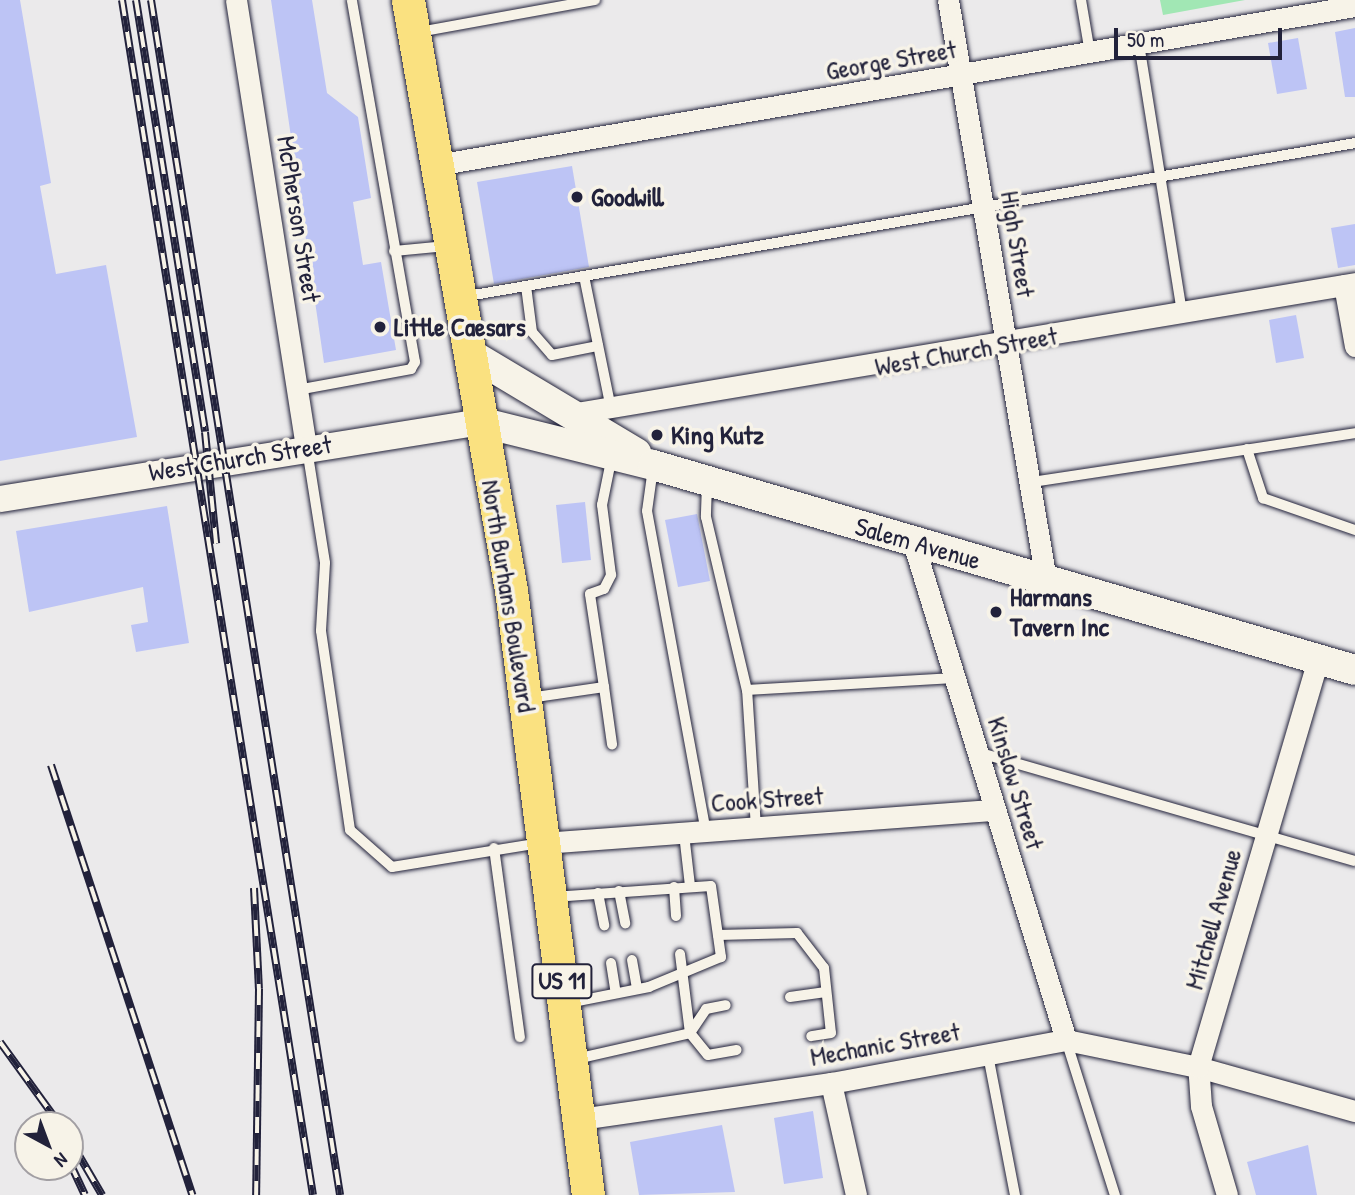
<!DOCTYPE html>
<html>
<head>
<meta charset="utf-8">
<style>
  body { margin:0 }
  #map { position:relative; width:1355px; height:1195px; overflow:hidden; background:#ebeaeb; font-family:"Patrick Hand",sans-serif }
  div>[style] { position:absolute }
  .green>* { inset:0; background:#a1e7b4 }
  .building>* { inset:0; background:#bdc4f5 }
  .roads { filter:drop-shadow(0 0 2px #22223b) drop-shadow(0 0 2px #22223b) }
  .service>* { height:10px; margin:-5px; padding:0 5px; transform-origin:5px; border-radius:5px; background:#f7f3e8 }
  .minor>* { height:21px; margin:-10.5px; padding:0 10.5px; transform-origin:10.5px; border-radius:10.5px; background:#f7f3e8 }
  .tertiary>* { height:26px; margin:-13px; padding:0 13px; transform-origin:13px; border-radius:13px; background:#f7f3e8 }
  .secondary>* { height:30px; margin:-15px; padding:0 15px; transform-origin:15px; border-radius:15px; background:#f7f3e8 }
  .primary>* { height:33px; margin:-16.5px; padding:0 16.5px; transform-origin:16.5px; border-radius:16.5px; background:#fae180 }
  .rail>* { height:8px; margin-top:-4px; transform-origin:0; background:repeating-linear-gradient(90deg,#f7f3e8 0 16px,#22223b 0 32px); box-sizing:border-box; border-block:2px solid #22223b }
  .dots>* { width:19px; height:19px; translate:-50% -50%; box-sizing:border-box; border:4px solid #f7f3e8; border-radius:50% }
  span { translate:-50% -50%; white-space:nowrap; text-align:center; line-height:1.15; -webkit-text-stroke:7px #f7f3e8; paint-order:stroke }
  .shield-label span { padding:2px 5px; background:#f7f3e8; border:2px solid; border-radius:5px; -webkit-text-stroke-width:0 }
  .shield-label { font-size:24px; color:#22223b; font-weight:700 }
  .street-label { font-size:26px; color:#22223b }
  .poi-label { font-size:26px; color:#22223b; font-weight:700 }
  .left { translate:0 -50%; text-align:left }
  .north { position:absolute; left:14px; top:1111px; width:70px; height:70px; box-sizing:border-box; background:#f7f3e8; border:2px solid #a29fa3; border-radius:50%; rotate:139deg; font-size:19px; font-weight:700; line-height:28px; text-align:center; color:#22223b }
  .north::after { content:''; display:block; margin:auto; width:24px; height:32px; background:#22223b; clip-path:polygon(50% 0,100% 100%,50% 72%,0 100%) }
  .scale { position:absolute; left:1114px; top:28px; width:168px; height:32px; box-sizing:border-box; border:4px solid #22223b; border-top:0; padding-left:9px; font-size:21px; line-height:24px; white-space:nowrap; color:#22223b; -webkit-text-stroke:5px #f7f3e8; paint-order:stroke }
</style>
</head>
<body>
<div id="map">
  <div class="green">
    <div style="clip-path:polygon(1160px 0,1245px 0,1163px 15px)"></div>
  </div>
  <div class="building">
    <div style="clip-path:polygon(0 0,20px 0,51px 183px,40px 186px,56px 274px,106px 265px,137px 437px,0 461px)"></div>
    <div style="clip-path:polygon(271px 0,312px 0,327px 93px,358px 117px,371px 198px,353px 202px,363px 265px,381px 262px,396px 350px,324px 363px)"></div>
    <div style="clip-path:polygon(1355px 28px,1355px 97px,1345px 97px,1335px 32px)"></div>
    <div style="clip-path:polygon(1298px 38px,1307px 89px,1277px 94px,1268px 43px)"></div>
    <div style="clip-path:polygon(572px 166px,589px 267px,494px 284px,477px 182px)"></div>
    <div style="clip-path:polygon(1355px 224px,1355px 265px,1338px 268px,1331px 228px)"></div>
    <div style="clip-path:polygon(1296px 315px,1304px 358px,1276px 363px,1269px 320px)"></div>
    <div style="clip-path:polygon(585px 502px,591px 560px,562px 563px,556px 505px)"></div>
    <div style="clip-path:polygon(167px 506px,189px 643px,136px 652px,131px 625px,148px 622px,143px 587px,29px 612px,16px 531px)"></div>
    <div style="clip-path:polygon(697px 514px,710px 581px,678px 587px,665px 520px)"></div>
    <div style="clip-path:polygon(813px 1111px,823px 1178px,784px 1184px,774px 1118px)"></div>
    <div style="clip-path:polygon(722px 1125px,735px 1192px,639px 1195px,630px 1142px)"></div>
    <div style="clip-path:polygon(1308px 1145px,1317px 1195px,1256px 1195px,1247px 1162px)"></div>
  </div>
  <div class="roads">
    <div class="service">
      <div style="left:1081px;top:0;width:54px;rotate:80.4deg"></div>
      <div style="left:419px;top:32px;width:179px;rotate:-10.3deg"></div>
      <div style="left:1139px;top:44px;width:271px;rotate:80.9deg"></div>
      <div style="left:394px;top:251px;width:53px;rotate:-5.4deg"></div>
      <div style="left:584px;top:276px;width:136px;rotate:78.5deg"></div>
      <div style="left:526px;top:286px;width:46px;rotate:82.6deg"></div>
      <div style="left:532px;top:332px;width:30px;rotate:49deg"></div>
      <div style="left:552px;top:355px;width:47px;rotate:-11.1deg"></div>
      <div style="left:462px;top:297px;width:906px;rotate:-9.78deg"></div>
      <div style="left:297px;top:390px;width:116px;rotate:-10.4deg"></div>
      <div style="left:411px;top:369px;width:8px;rotate:-60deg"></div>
      <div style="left:415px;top:362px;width:367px;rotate:-99.9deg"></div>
      <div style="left:307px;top:449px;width:115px;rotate:81deg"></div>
      <div style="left:325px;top:563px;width:68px;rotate:93.4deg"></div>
      <div style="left:321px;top:631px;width:201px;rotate:81.7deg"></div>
      <div style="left:350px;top:830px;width:56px;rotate:41.4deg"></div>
      <div style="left:392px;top:867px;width:151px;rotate:-9.2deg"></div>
      <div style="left:1247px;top:449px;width:52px;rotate:71.9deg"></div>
      <div style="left:1263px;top:498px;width:97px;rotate:19.2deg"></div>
      <div style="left:653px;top:468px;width:43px;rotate:97.9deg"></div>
      <div style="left:647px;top:511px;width:325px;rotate:79.6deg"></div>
      <div style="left:1032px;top:482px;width:327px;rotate:-8.6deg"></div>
      <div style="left:707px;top:484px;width:33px;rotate:92deg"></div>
      <div style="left:706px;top:517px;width:178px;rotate:76.7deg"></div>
      <div style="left:604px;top:687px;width:58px;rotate:82deg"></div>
      <div style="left:529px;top:698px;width:76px;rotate:-8.3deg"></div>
      <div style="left:604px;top:687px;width:94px;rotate:-98.6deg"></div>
      <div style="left:590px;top:594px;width:15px;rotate:-20deg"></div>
      <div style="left:604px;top:589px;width:16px;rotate:-63deg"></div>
      <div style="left:611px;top:575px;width:71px;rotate:-97.3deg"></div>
      <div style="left:602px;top:505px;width:50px;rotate:-78.5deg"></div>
      <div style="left:977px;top:752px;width:393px;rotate:16.1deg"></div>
      <div style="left:756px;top:828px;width:138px;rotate:-93.7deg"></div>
      <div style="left:747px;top:690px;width:207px;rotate:-3.3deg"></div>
      <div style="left:684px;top:834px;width:52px;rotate:83.4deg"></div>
      <div style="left:494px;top:848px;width:191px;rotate:82.2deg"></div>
      <div style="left:674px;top:887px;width:29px;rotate:86deg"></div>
      <div style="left:619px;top:891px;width:33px;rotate:79deg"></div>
      <div style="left:598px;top:893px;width:33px;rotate:79deg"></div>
      <div style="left:553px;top:897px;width:158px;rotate:-4deg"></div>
      <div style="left:711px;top:886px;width:72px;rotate:82deg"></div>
      <div style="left:721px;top:957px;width:78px;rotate:157.4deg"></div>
      <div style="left:649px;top:987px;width:83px;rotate:168.8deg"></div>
      <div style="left:718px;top:935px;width:79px;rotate:-1.5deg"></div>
      <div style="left:797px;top:933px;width:44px;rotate:52.4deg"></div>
      <div style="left:824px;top:968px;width:65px;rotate:83.9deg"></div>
      <div style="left:831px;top:1033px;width:20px;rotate:171deg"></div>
      <div style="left:680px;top:954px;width:80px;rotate:82.8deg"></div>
      <div style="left:690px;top:1033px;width:28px;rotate:51deg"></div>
      <div style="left:708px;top:1055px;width:29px;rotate:-10deg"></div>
      <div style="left:632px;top:960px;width:29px;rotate:80deg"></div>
      <div style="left:611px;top:963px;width:30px;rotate:81deg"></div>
      <div style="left:790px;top:997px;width:36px;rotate:-8deg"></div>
      <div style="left:1066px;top:1040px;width:163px;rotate:72.5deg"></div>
      <div style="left:988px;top:1055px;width:143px;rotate:79.1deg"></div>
      <div style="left:576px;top:1059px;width:117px;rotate:-12.8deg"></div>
      <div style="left:690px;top:1033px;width:29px;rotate:-56deg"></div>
      <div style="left:706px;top:1009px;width:20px;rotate:-11deg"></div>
    </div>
    <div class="minor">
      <div style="left:236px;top:0;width:451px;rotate:81.1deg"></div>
      <div style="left:948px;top:0;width:588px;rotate:80.41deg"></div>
      <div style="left:436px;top:165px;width:933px;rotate:-9.82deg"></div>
      <div style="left:1344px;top:285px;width:62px;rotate:79.8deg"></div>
      <div style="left:576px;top:413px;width:790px;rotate:-9.47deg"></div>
      <div style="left:913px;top:542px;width:521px;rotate:72.92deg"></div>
      <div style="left:543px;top:843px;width:453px;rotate:-4.2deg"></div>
      <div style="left:831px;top:1083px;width:115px;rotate:77.4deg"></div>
      <div style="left:580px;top:1119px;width:254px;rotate:-8.2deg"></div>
      <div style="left:831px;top:1083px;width:239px;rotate:-10.4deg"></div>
      <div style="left:1066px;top:1040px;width:135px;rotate:11.6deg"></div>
      <div style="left:1198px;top:1067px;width:163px;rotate:15.7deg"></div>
      <div style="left:1227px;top:1195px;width:93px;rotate:-106.3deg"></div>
      <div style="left:1201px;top:1106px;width:39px;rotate:-94deg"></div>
      <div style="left:1198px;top:1067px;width:424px;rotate:-73.6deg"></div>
    </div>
    <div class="tertiary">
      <div style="left:0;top:499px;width:486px;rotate:-9.1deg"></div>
    </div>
    <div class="secondary">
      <div style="left:469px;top:353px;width:195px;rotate:30.9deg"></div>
      <div style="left:480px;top:422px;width:178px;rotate:14deg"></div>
      <div style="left:653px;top:465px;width:731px;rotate:16.28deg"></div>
    </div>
    <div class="primary">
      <div style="left:408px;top:0;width:599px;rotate:80.1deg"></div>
      <div style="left:511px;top:590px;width:610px;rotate:82.75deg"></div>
    </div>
  </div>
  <div class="rail">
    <div style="left:122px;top:0;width:1210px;rotate:80.92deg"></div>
    <div style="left:136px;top:0;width:437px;rotate:80.9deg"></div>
    <div style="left:205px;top:432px;width:112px;rotate:84.3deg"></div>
    <div style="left:151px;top:0;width:1210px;rotate:81.01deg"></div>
    <div style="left:51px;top:765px;width:453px;rotate:71.8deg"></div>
    <div style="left:254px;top:888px;width:101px;rotate:87.2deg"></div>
    <div style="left:259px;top:989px;width:206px;rotate:90.8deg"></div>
    <div style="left:0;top:1042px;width:102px;rotate:54.1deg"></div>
    <div style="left:70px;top:1140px;width:64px;rotate:59.8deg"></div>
    <div style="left:70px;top:1163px;width:35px;rotate:65deg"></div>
  </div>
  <div class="dots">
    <div style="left:577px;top:197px;background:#22223b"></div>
    <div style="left:380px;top:327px;background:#22223b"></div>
    <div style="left:657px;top:435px;background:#22223b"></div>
    <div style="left:996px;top:612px;background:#22223b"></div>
  </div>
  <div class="shield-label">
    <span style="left:562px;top:981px">US 11</span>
  </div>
  <div class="street-label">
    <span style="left:891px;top:60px;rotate:-10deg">George Street</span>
    <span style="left:299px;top:219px;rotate:81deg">McPherson Street</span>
    <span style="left:1018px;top:244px;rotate:81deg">High Street</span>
    <span style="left:966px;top:351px;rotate:-10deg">West Church Street</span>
    <span style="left:240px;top:458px;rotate:-9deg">West Church Street</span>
    <span style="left:918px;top:543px;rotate:16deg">Salem Avenue</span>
    <span style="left:509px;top:596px;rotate:81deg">North Burhans Boulevard</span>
    <span style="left:1016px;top:783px;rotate:73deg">Kinslow Street</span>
    <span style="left:767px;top:799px;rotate:-4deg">Cook Street</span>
    <span style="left:1213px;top:919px;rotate:-74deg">Mitchell Avenue</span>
    <span style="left:885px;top:1044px;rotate:-10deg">Mechanic Street</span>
  </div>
  <div class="poi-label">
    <span class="left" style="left:591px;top:197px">Goodwill</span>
    <span class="left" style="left:394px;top:327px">Little Caesars</span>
    <span class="left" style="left:671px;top:435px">King Kutz</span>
    <span class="left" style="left:1010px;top:612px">Harmans<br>Tavern Inc</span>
  </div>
  <div class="north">N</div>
  <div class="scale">50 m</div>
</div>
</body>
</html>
